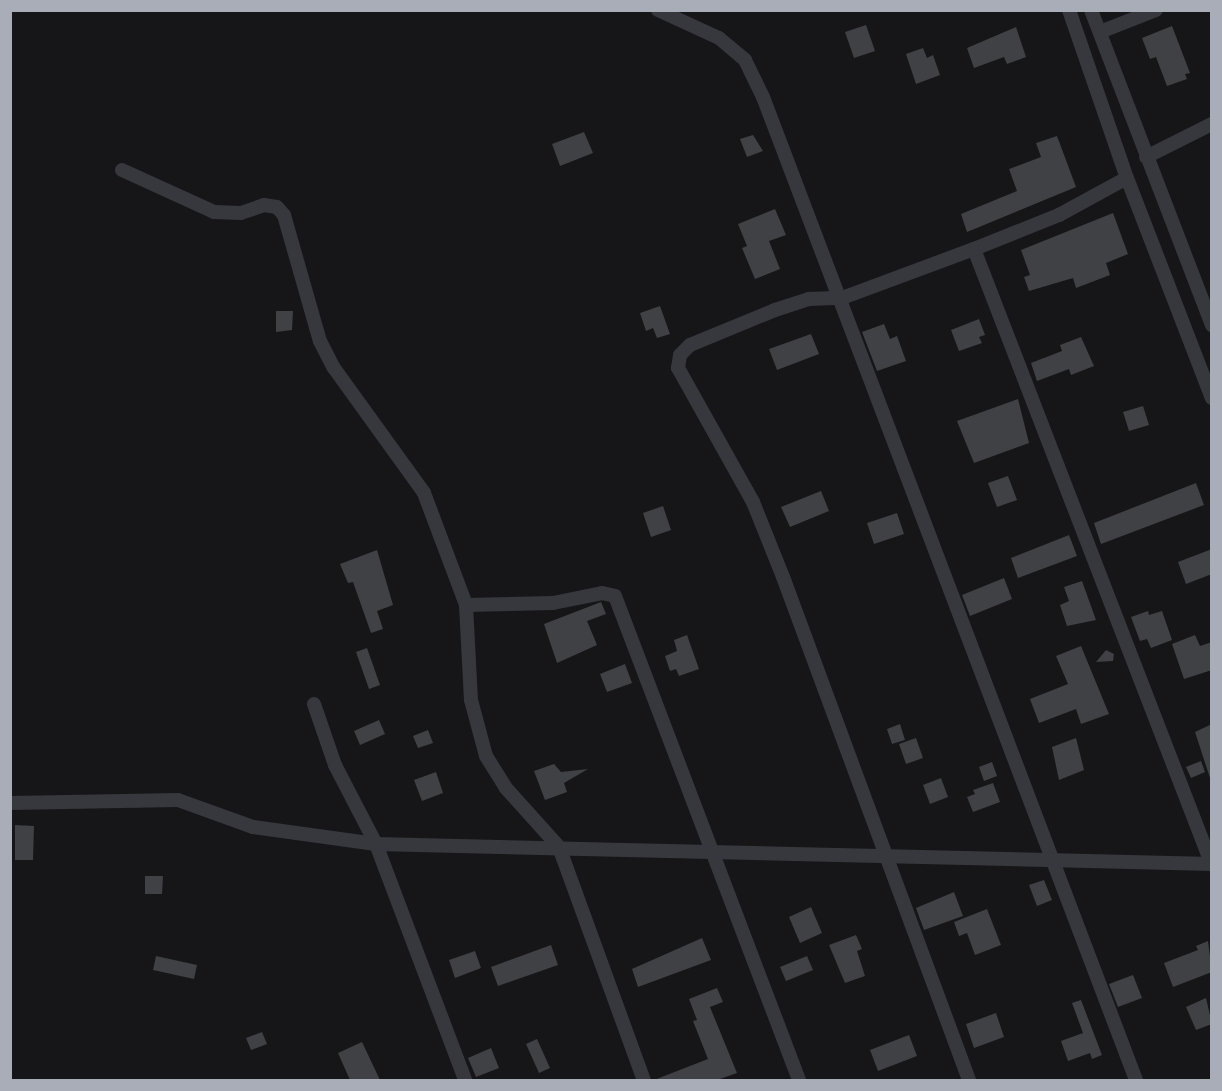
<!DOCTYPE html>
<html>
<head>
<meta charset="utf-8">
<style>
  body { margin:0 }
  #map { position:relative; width:1222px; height:1091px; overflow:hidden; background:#161618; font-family:Inter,sans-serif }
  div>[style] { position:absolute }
  .building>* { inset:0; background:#404145 }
  .street>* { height:14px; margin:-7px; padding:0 7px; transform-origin:7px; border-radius:7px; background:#37383d }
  span { translate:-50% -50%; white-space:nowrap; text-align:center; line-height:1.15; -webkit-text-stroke:4.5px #111113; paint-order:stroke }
  .frame { position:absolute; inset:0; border:12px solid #a8adb8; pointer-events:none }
</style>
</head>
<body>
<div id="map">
  <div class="building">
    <div style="clip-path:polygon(866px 25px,875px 51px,854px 58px,845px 32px)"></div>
    <div style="clip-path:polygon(1172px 26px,1190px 73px,1185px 74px,1187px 79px,1167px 86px,1156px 57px,1150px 59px,1142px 38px)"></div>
    <div style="clip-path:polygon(1016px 27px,1026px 57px,1007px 64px,1004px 57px,974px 68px,967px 48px)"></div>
    <div style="clip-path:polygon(923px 48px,927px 58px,933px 55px,940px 75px,916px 84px,906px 54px)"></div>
    <div style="clip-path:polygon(584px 132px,593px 153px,560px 166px,552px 144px)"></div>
    <div style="clip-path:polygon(753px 135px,763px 151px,747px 157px,740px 139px)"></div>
    <div style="clip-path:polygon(1057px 136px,1076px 187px,967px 232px,961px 214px,1017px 191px,1009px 169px,1041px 157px,1036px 143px)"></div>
    <div style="clip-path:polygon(775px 209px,786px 235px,769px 241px,780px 269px,755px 279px,742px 248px,747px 246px,738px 224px)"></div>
    <div style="clip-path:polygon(1113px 213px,1128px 254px,1106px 263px,1110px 275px,1076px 288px,1073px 278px,1029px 291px,1024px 277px,1030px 275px,1021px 250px)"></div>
    <div style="clip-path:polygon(660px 306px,670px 334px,657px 338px,653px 328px,646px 331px,640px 313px)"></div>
    <div style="clip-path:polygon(276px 311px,293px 311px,292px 330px,276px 332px)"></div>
    <div style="clip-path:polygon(979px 319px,985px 335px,979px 337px,982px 343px,959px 351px,951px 330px)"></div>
    <div style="clip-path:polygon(884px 324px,890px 339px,897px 336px,906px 361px,877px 371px,862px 332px)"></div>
    <div style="clip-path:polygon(811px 334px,819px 354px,777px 370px,769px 349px)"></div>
    <div style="clip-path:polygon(1081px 337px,1094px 366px,1071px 375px,1069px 369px,1037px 381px,1031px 363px,1062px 351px,1060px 345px)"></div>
    <div style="clip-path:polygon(1018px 399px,1029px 443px,974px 463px,957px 421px)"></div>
    <div style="clip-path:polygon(1143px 406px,1149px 425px,1129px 431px,1123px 412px)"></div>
    <div style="clip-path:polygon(1008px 476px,1017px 500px,997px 507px,988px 483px)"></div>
    <div style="clip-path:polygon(1196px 483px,1204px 505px,1101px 544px,1094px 523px)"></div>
    <div style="clip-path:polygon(821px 491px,829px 511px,790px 527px,781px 507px)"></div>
    <div style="clip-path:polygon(663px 506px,671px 530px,651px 537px,643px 513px)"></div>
    <div style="clip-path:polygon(897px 513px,904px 534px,874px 544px,867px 523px)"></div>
    <div style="clip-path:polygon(1069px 535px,1077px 556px,1018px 578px,1011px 558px)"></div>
    <div style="clip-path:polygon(1212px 549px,1212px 574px,1186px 584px,1178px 562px)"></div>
    <div style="clip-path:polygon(377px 550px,393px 605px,377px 611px,383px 629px,371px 633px,353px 582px,348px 583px,340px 564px)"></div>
    <div style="clip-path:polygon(1004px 578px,1012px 599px,970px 616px,962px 595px)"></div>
    <div style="clip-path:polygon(1082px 581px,1096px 620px,1067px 626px,1060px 605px,1069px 601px,1064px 587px)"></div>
    <div style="clip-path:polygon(601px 602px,606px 614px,587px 621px,597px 645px,557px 663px,544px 624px)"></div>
    <div style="clip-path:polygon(1148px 611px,1149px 615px,1162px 611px,1172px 640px,1151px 648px,1147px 639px,1140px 641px,1131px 617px)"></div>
    <div style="clip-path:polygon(687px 635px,699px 669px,679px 676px,676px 669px,670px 671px,665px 656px,677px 651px,674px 640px)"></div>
    <div style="clip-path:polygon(1195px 635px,1200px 646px,1212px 642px,1212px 670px,1184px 679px,1172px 644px)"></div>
    <div style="clip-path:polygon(1081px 646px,1109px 714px,1081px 724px,1076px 709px,1039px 723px,1030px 699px,1068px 684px,1056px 656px)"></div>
    <div style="clip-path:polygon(367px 648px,380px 685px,369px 689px,356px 652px)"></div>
    <div style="clip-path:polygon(1106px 650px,1114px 654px,1113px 661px,1096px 662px)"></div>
    <div style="clip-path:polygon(625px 664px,632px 683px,607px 692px,600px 674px)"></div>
    <div style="clip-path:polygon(379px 720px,385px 734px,360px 745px,354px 731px)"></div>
    <div style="clip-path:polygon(900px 724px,905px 740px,892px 744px,887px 729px)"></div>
    <div style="clip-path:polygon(1212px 724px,1212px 777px,1210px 778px,1195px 732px)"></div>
    <div style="clip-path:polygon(428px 730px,433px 743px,418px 748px,413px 736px)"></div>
    <div style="clip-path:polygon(916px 738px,923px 758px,906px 764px,899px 744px)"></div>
    <div style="clip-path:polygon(1076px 738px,1084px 770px,1059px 780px,1052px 747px)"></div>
    <div style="clip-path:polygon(1201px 761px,1205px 772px,1191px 778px,1186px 767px)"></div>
    <div style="clip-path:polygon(992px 762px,997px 776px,984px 781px,979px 767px)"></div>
    <div style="clip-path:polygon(554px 764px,561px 772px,588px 769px,564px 783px,567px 792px,545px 800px,534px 771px)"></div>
    <div style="clip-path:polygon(436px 772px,443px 793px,422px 801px,414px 780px)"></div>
    <div style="clip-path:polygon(941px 778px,948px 797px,930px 804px,923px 785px)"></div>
    <div style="clip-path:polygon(993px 783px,1000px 802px,973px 812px,967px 797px,975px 794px,973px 790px)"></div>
    <div style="clip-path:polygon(15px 825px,34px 826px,33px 860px,15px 860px)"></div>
    <div style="clip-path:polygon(145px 876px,163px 876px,162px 894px,145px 894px)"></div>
    <div style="clip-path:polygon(1044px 880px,1052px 900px,1037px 906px,1029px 885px)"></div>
    <div style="clip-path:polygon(954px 892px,963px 916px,924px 930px,916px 908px)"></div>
    <div style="clip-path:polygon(811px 907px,822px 933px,800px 943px,789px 917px)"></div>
    <div style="clip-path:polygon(987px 909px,1001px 945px,975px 955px,967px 933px,959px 936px,954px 922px)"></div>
    <div style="clip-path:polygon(856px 935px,862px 949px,857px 951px,865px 976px,845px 983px,829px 945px)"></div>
    <div style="clip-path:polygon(702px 938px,711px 960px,638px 987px,632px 969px)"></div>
    <div style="clip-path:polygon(1208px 941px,1212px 972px,1173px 987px,1164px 963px,1198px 950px,1196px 946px)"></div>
    <div style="clip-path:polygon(551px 945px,558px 965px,498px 986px,491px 967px)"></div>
    <div style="clip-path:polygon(475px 951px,481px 968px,455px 978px,449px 960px)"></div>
    <div style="clip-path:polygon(156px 956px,197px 965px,194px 979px,153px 970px)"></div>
    <div style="clip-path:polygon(807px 956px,813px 970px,786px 981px,780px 967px)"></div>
    <div style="clip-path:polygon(1133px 975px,1142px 998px,1118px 1007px,1109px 984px)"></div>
    <div style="clip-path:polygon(717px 988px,723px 1002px,710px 1007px,737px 1073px,717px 1080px,654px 1080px,708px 1059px,693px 1021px,697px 1020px,689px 999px)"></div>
    <div style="clip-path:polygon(1206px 998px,1212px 1024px,1196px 1030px,1186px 1007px)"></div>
    <div style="clip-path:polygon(1081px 1000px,1102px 1055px,1092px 1059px,1090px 1053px,1068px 1061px,1061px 1041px,1083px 1033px,1072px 1003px)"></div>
    <div style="clip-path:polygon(996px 1013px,1004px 1037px,974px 1048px,966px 1024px)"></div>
    <div style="clip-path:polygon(262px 1032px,267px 1044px,251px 1050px,246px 1038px)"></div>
    <div style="clip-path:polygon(909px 1035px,917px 1056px,878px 1071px,870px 1050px)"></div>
    <div style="clip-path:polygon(537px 1039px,550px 1068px,539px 1073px,526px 1044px)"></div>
    <div style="clip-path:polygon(362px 1042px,380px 1080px,350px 1080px,338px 1053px)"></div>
    <div style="clip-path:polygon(491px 1048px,499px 1068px,476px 1077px,468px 1058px)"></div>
  </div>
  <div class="street">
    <div style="left:658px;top:10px;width:67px;rotate:24.7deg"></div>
    <div style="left:719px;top:38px;width:34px;rotate:40deg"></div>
    <div style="left:745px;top:60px;width:41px;rotate:64.1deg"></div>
    <div style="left:763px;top:97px;width:1051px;rotate:69.22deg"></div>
    <div style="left:1069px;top:10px;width:178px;rotate:71deg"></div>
    <div style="left:1127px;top:178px;width:236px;rotate:68.9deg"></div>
    <div style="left:1091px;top:10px;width:338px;rotate:69deg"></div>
    <div style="left:1100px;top:32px;width:60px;rotate:-21.4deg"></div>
    <div style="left:1146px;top:157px;width:74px;rotate:-26.6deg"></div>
    <div style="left:122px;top:170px;width:101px;rotate:24.5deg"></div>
    <div style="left:214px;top:212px;width:27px;rotate:2deg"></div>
    <div style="left:241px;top:213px;width:24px;rotate:-19deg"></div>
    <div style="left:264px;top:205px;width:13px;rotate:9deg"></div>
    <div style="left:277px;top:207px;width:11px;rotate:49deg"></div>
    <div style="left:284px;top:215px;width:131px;rotate:74.1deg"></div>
    <div style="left:320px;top:341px;width:30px;rotate:63deg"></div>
    <div style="left:334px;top:368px;width:154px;rotate:54.2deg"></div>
    <div style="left:424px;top:493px;width:120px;rotate:69.4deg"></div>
    <div style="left:466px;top:605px;width:95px;rotate:87deg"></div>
    <div style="left:471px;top:700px;width:58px;rotate:75deg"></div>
    <div style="left:486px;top:756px;width:36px;rotate:58deg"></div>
    <div style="left:505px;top:787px;width:81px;rotate:48deg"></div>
    <div style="left:559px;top:847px;width:248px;rotate:70deg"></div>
    <div style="left:974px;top:249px;width:660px;rotate:68.88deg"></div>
    <div style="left:466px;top:605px;width:87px;rotate:-1.3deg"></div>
    <div style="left:553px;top:603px;width:50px;rotate:-11.5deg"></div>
    <div style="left:602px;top:593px;width:13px;rotate:13deg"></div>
    <div style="left:615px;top:596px;width:518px;rotate:69.18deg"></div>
    <div style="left:314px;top:704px;width:65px;rotate:71deg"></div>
    <div style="left:335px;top:765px;width:89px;rotate:62.6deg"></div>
    <div style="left:376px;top:844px;width:252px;rotate:69.3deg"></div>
    <div style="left:10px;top:803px;width:168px;rotate:-1deg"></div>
    <div style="left:178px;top:800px;width:80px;rotate:19.8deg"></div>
    <div style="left:253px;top:827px;width:124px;rotate:7.9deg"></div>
    <div style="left:376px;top:844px;width:836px;rotate:1.37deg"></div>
    <div style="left:969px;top:1080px;width:536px;rotate:-110.29deg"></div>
    <div style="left:783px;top:577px;width:81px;rotate:-111.8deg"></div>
    <div style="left:753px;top:502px;width:154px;rotate:-119.2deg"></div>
    <div style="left:678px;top:368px;width:13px;rotate:-81deg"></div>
    <div style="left:680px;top:355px;width:14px;rotate:-45deg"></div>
    <div style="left:690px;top:345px;width:92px;rotate:-22.4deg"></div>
    <div style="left:775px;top:310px;width:36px;rotate:-18deg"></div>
    <div style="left:809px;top:299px;width:33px;rotate:-2deg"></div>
    <div style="left:842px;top:298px;width:141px;rotate:-20.4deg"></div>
    <div style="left:974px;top:249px;width:92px;rotate:-21.8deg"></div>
    <div style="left:1059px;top:215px;width:77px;rotate:-28.6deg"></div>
  </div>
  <div class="frame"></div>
</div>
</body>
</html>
